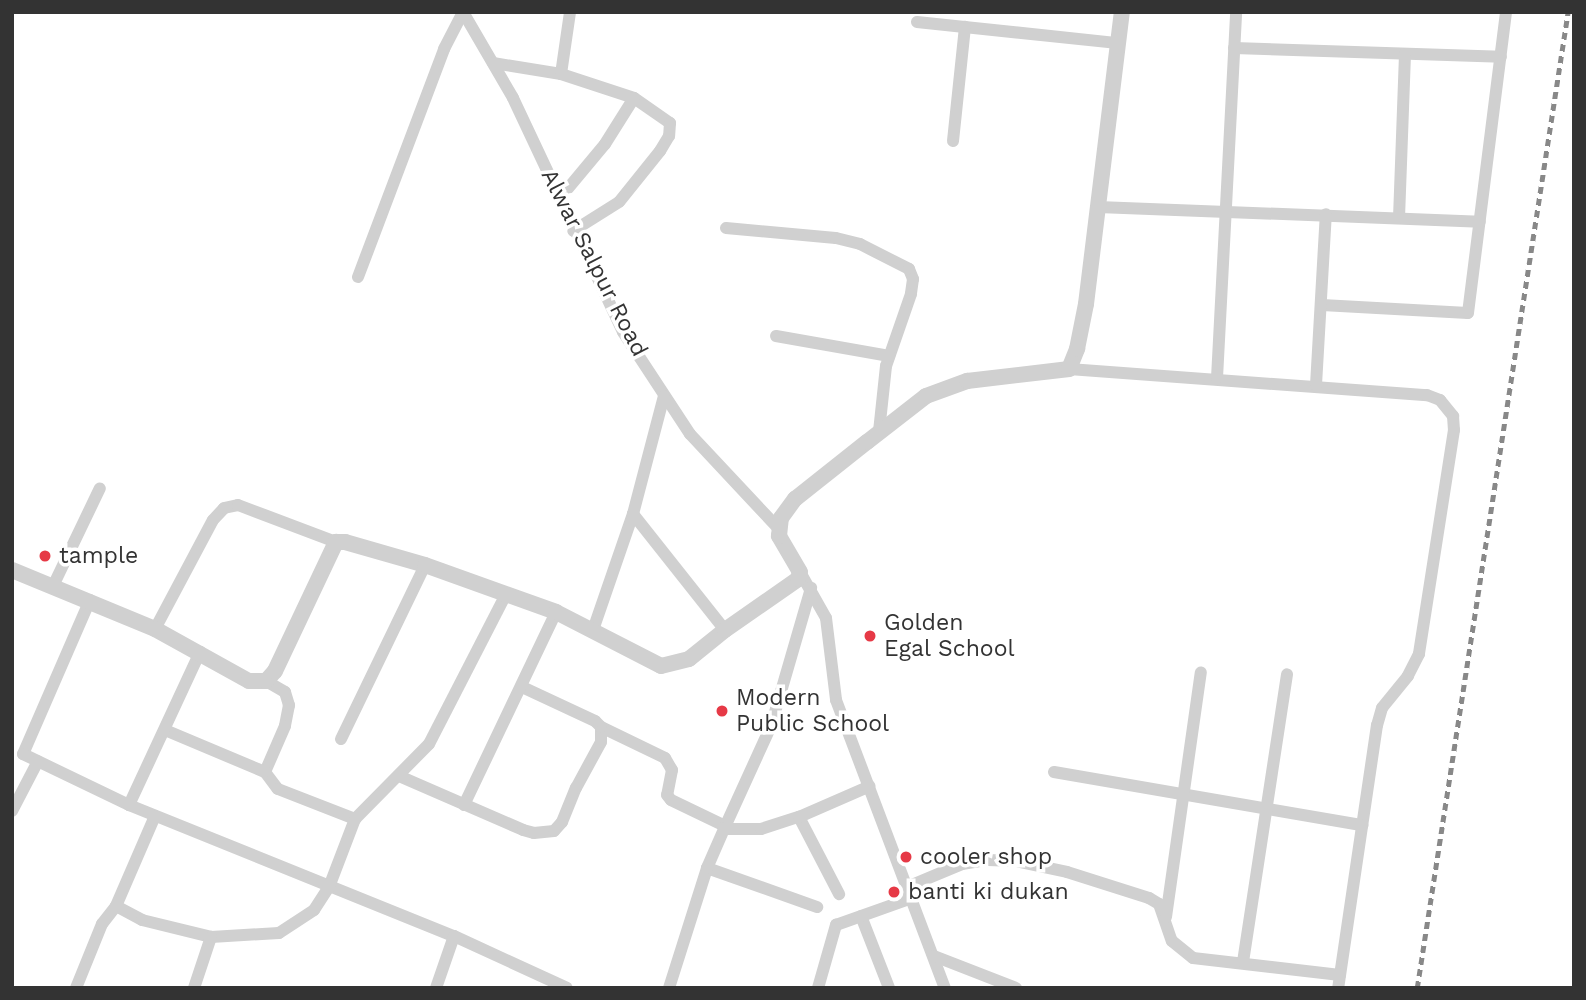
<!DOCTYPE html>
<html>
<head>
<meta charset="utf-8">
<style>
  body { margin:0 }
  #map { position:relative; width:1586px; height:1000px; overflow:hidden; background:#fff; font-family:"Work Sans",sans-serif }
  div>[style] { position:absolute }
  .minor>* { height:12px; margin:-6px; padding:0 6px; transform-origin:6px; border-radius:6px; background:#d0d0d0 }
  .tertiary>* { height:16px; margin:-8px; padding:0 8px; transform-origin:8px; border-radius:8px; background:#d0d0d0 }
  .rail>* { height:4.5px; margin-top:-2.25px; transform-origin:0; background:repeating-linear-gradient(90deg,#888 0 7px,transparent 0 12px) }
  .dots>* { width:19px; height:19px; translate:-50% -50%; box-sizing:border-box; border:4px solid #fff; border-radius:50% }
  span { translate:-50% -50%; white-space:nowrap; text-align:center; line-height:1.15; -webkit-text-stroke:7px #fff; paint-order:stroke }
  .street-label { font-size:23px; color:#333 }
  .poi-label { font-size:23px; color:#333 }
  .left { translate:0 -50%; text-align:left }
  .frame { position:absolute; inset:0; border:14px solid #333; pointer-events:none }
</style>
</head>
<body>
<div id="map">
  <div class="minor">
    <div style="left:463px;top:12px;width:99px;rotate:59.8deg"></div>
    <div style="left:513px;top:98px;width:259px;rotate:64.8deg"></div>
    <div style="left:623px;top:332px;width:122px;rotate:56.7deg"></div>
    <div style="left:690px;top:434px;width:129px;rotate:46.9deg"></div>
    <div style="left:917px;top:22px;width:202px;rotate:6deg"></div>
    <div style="left:1234px;top:48px;width:267px;rotate:1.9deg"></div>
    <div style="left:493px;top:63px;width:69px;rotate:9.2deg"></div>
    <div style="left:561px;top:74px;width:77px;rotate:18.2deg"></div>
    <div style="left:634px;top:98px;width:44px;rotate:34.8deg"></div>
    <div style="left:670px;top:123px;width:13px;rotate:94deg"></div>
    <div style="left:669px;top:136px;width:17px;rotate:121deg"></div>
    <div style="left:660px;top:151px;width:65px;rotate:128.8deg"></div>
    <div style="left:619px;top:202px;width:54px;rotate:147.8deg"></div>
    <div style="left:561px;top:74px;width:63px;rotate:-81.7deg"></div>
    <div style="left:953px;top:141px;width:115px;rotate:-84deg"></div>
    <div style="left:560px;top:198px;width:70px;rotate:-50.2deg"></div>
    <div style="left:605px;top:144px;width:54px;rotate:-57.8deg"></div>
    <div style="left:1098px;top:207px;width:382px;rotate:2.2deg"></div>
    <div style="left:1399px;top:218px;width:164px;rotate:-87.9deg"></div>
    <div style="left:726px;top:228px;width:110px;rotate:5.2deg"></div>
    <div style="left:836px;top:238px;width:25px;rotate:14deg"></div>
    <div style="left:860px;top:244px;width:55px;rotate:27deg"></div>
    <div style="left:909px;top:269px;width:11px;rotate:68deg"></div>
    <div style="left:913px;top:279px;width:15px;rotate:98deg"></div>
    <div style="left:911px;top:294px;width:76px;rotate:109.1deg"></div>
    <div style="left:886px;top:366px;width:66px;rotate:96.1deg"></div>
    <div style="left:358px;top:277px;width:244px;rotate:-69.3deg"></div>
    <div style="left:444px;top:49px;width:42px;rotate:-62.8deg"></div>
    <div style="left:1322px;top:305px;width:146px;rotate:3.1deg"></div>
    <div style="left:1468px;top:313px;width:303px;rotate:-82.8deg"></div>
    <div style="left:776px;top:336px;width:115px;rotate:10deg"></div>
    <div style="left:1069px;top:369px;width:359px;rotate:4.2deg"></div>
    <div style="left:1427px;top:395px;width:14px;rotate:21deg"></div>
    <div style="left:1440px;top:400px;width:21px;rotate:51deg"></div>
    <div style="left:1453px;top:416px;width:14px;rotate:86deg"></div>
    <div style="left:1454px;top:430px;width:227px;rotate:98.9deg"></div>
    <div style="left:1419px;top:654px;width:25px;rotate:117deg"></div>
    <div style="left:1408px;top:676px;width:41px;rotate:129.1deg"></div>
    <div style="left:1382px;top:708px;width:18px;rotate:106deg"></div>
    <div style="left:1377px;top:725px;width:266px;rotate:98.4deg"></div>
    <div style="left:1217px;top:378px;width:366px;rotate:-87deg"></div>
    <div style="left:1316px;top:385px;width:171px;rotate:-86.7deg"></div>
    <div style="left:633px;top:514px;width:148px;rotate:51.6deg"></div>
    <div style="left:800px;top:572px;width:53px;rotate:60.5deg"></div>
    <div style="left:826px;top:618px;width:83px;rotate:83deg"></div>
    <div style="left:836px;top:700px;width:308px;rotate:69.3deg"></div>
    <div style="left:54px;top:584px;width:106px;rotate:-64.4deg"></div>
    <div style="left:90px;top:600px;width:168px;rotate:113.5deg"></div>
    <div style="left:23px;top:754px;width:118px;rotate:25.7deg"></div>
    <div style="left:129px;top:805px;width:350px;rotate:22deg"></div>
    <div style="left:454px;top:936px;width:124px;rotate:24.7deg"></div>
    <div style="left:155px;top:629px;width:123px;rotate:-62deg"></div>
    <div style="left:213px;top:520px;width:16px;rotate:-47deg"></div>
    <div style="left:224px;top:508px;width:14px;rotate:-12deg"></div>
    <div style="left:238px;top:505px;width:105px;rotate:20.7deg"></div>
    <div style="left:593px;top:630px;width:123px;rotate:-71deg"></div>
    <div style="left:633px;top:514px;width:122px;rotate:-75.3deg"></div>
    <div style="left:266px;top:681px;width:22px;rotate:30deg"></div>
    <div style="left:285px;top:692px;width:14px;rotate:73deg"></div>
    <div style="left:289px;top:705px;width:21px;rotate:101deg"></div>
    <div style="left:285px;top:726px;width:50px;rotate:113.5deg"></div>
    <div style="left:265px;top:772px;width:21px;rotate:53deg"></div>
    <div style="left:278px;top:789px;width:83px;rotate:21.3deg"></div>
    <div style="left:601px;top:727px;width:71px;rotate:25.8deg"></div>
    <div style="left:665px;top:758px;width:14px;rotate:60deg"></div>
    <div style="left:672px;top:770px;width:25px;rotate:101deg"></div>
    <div style="left:667px;top:795px;width:6px;rotate:51deg"></div>
    <div style="left:671px;top:800px;width:60px;rotate:25.7deg"></div>
    <div style="left:165px;top:730px;width:108px;rotate:22.8deg"></div>
    <div style="left:341px;top:739px;width:193px;rotate:-64.2deg"></div>
    <div style="left:1054px;top:772px;width:313px;rotate:9.8deg"></div>
    <div style="left:399px;top:776px;width:135px;rotate:23.5deg"></div>
    <div style="left:523px;top:830px;width:11px;rotate:15deg"></div>
    <div style="left:534px;top:833px;width:20px;rotate:-6deg"></div>
    <div style="left:554px;top:831px;width:12px;rotate:-48deg"></div>
    <div style="left:562px;top:822px;width:37px;rotate:-68deg"></div>
    <div style="left:576px;top:788px;width:52px;rotate:-61.5deg"></div>
    <div style="left:601px;top:742px;width:15px;rotate:-90deg"></div>
    <div style="left:601px;top:727px;width:8px;rotate:-135deg"></div>
    <div style="left:595px;top:721px;width:81px;rotate:-155deg"></div>
    <div style="left:129px;top:805px;width:169px;rotate:-65.1deg"></div>
    <div style="left:464px;top:805px;width:214px;rotate:-64.5deg"></div>
    <div style="left:12px;top:811px;width:56px;rotate:-62.5deg"></div>
    <div style="left:799px;top:817px;width:87px;rotate:62.5deg"></div>
    <div style="left:724px;top:829px;width:113px;rotate:-65.5deg"></div>
    <div style="left:771px;top:726px;width:144px;rotate:-73.8deg"></div>
    <div style="left:707px;top:868px;width:117px;rotate:19.5deg"></div>
    <div style="left:907px;top:887px;width:60px;rotate:-22.7deg"></div>
    <div style="left:962px;top:864px;width:26px;rotate:-9deg"></div>
    <div style="left:988px;top:860px;width:28px;rotate:2deg"></div>
    <div style="left:1016px;top:861px;width:52px;rotate:12.2deg"></div>
    <div style="left:1067px;top:872px;width:86px;rotate:17.6deg"></div>
    <div style="left:1149px;top:898px;width:12px;rotate:31deg"></div>
    <div style="left:1159px;top:904px;width:39px;rotate:71deg"></div>
    <div style="left:1172px;top:941px;width:27px;rotate:39deg"></div>
    <div style="left:1193px;top:958px;width:148px;rotate:6.6deg"></div>
    <div style="left:116px;top:906px;width:30px;rotate:28deg"></div>
    <div style="left:142px;top:920px;width:71px;rotate:13.8deg"></div>
    <div style="left:211px;top:937px;width:68px;rotate:-3.4deg"></div>
    <div style="left:279px;top:933px;width:42px;rotate:-33.3deg"></div>
    <div style="left:314px;top:910px;width:27px;rotate:-57deg"></div>
    <div style="left:329px;top:887px;width:73px;rotate:-69.1deg"></div>
    <div style="left:355px;top:819px;width:105px;rotate:-45.4deg"></div>
    <div style="left:429px;top:744px;width:169px;rotate:-62.8deg"></div>
    <div style="left:861px;top:916px;width:77px;rotate:68.7deg"></div>
    <div style="left:1166px;top:917px;width:247px;rotate:-81.9deg"></div>
    <div style="left:934px;top:956px;width:88px;rotate:21.3deg"></div>
    <div style="left:1243px;top:962px;width:291px;rotate:-81.3deg"></div>
    <div style="left:76px;top:988px;width:69px;rotate:-67.9deg"></div>
    <div style="left:102px;top:924px;width:23px;rotate:-52deg"></div>
    <div style="left:116px;top:906px;width:98px;rotate:-66.6deg"></div>
    <div style="left:194px;top:988px;width:54px;rotate:-71.6deg"></div>
    <div style="left:436px;top:988px;width:55px;rotate:-70.9deg"></div>
    <div style="left:669px;top:988px;width:126px;rotate:-72.4deg"></div>
    <div style="left:707px;top:868px;width:43px;rotate:-66.4deg"></div>
    <div style="left:724px;top:829px;width:37px"></div>
    <div style="left:761px;top:829px;width:40px;rotate:-18deg"></div>
    <div style="left:799px;top:817px;width:77px;rotate:-23.6deg"></div>
    <div style="left:818px;top:988px;width:66px;rotate:-74.1deg"></div>
    <div style="left:836px;top:925px;width:81px;rotate:-19.6deg"></div>
  </div>
  <div class="tertiary">
    <div style="left:12px;top:570px;width:155px;rotate:22.4deg"></div>
    <div style="left:155px;top:629px;width:107px;rotate:29deg"></div>
    <div style="left:249px;top:681px;width:17px"></div>
    <div style="left:266px;top:681px;width:13px;rotate:-48deg"></div>
    <div style="left:275px;top:671px;width:143px;rotate:-64.7deg"></div>
    <div style="left:336px;top:542px;width:9px"></div>
    <div style="left:345px;top:542px;width:83px;rotate:16deg"></div>
    <div style="left:425px;top:565px;width:139px;rotate:19.7deg"></div>
    <div style="left:556px;top:612px;width:118px;rotate:27.2deg"></div>
    <div style="left:661px;top:666px;width:29px;rotate:-14deg"></div>
    <div style="left:689px;top:659px;width:46px;rotate:-38.9deg"></div>
    <div style="left:725px;top:630px;width:89px;rotate:-34.9deg"></div>
    <div style="left:798px;top:579px;width:7px;rotate:-74deg"></div>
    <div style="left:800px;top:572px;width:42px;rotate:-120.3deg"></div>
    <div style="left:779px;top:536px;width:18px;rotate:-84deg"></div>
    <div style="left:781px;top:518px;width:24px;rotate:-54deg"></div>
    <div style="left:795px;top:499px;width:92px;rotate:-38.4deg"></div>
    <div style="left:867px;top:442px;width:75px;rotate:-37.9deg"></div>
    <div style="left:926px;top:396px;width:44px;rotate:-20.1deg"></div>
    <div style="left:967px;top:381px;width:103px;rotate:-6.7deg"></div>
    <div style="left:1069px;top:369px;width:22px;rotate:-68deg"></div>
    <div style="left:1077px;top:349px;width:46px;rotate:-78.7deg"></div>
    <div style="left:1086px;top:304px;width:294px;rotate:-83deg"></div>
  </div>
  <div class="rail">
    <div style="left:1417px;top:988px;width:988px;rotate:-81.21deg"></div>
  </div>
  <div class="dots">
    <div style="left:45px;top:556px;background:#e63946"></div>
    <div style="left:870px;top:636px;background:#e63946"></div>
    <div style="left:722px;top:711px;background:#e63946"></div>
    <div style="left:906px;top:857px;background:#e63946"></div>
    <div style="left:894px;top:892px;background:#e63946"></div>
  </div>
  <div class="street-label">
    <span style="left:594px;top:263px;rotate:63deg">Alwar Salpur Road</span>
  </div>
  <div class="poi-label">
    <span class="left" style="left:59px;top:556px">tample</span>
    <span class="left" style="left:884px;top:636px">Golden<br>Egal School</span>
    <span class="left" style="left:736px;top:711px">Modern<br>Public School</span>
    <span class="left" style="left:920px;top:857px">cooler shop</span>
    <span class="left" style="left:908px;top:892px">banti ki dukan</span>
  </div>
  <div class="frame"></div>
</div>
</body>
</html>
